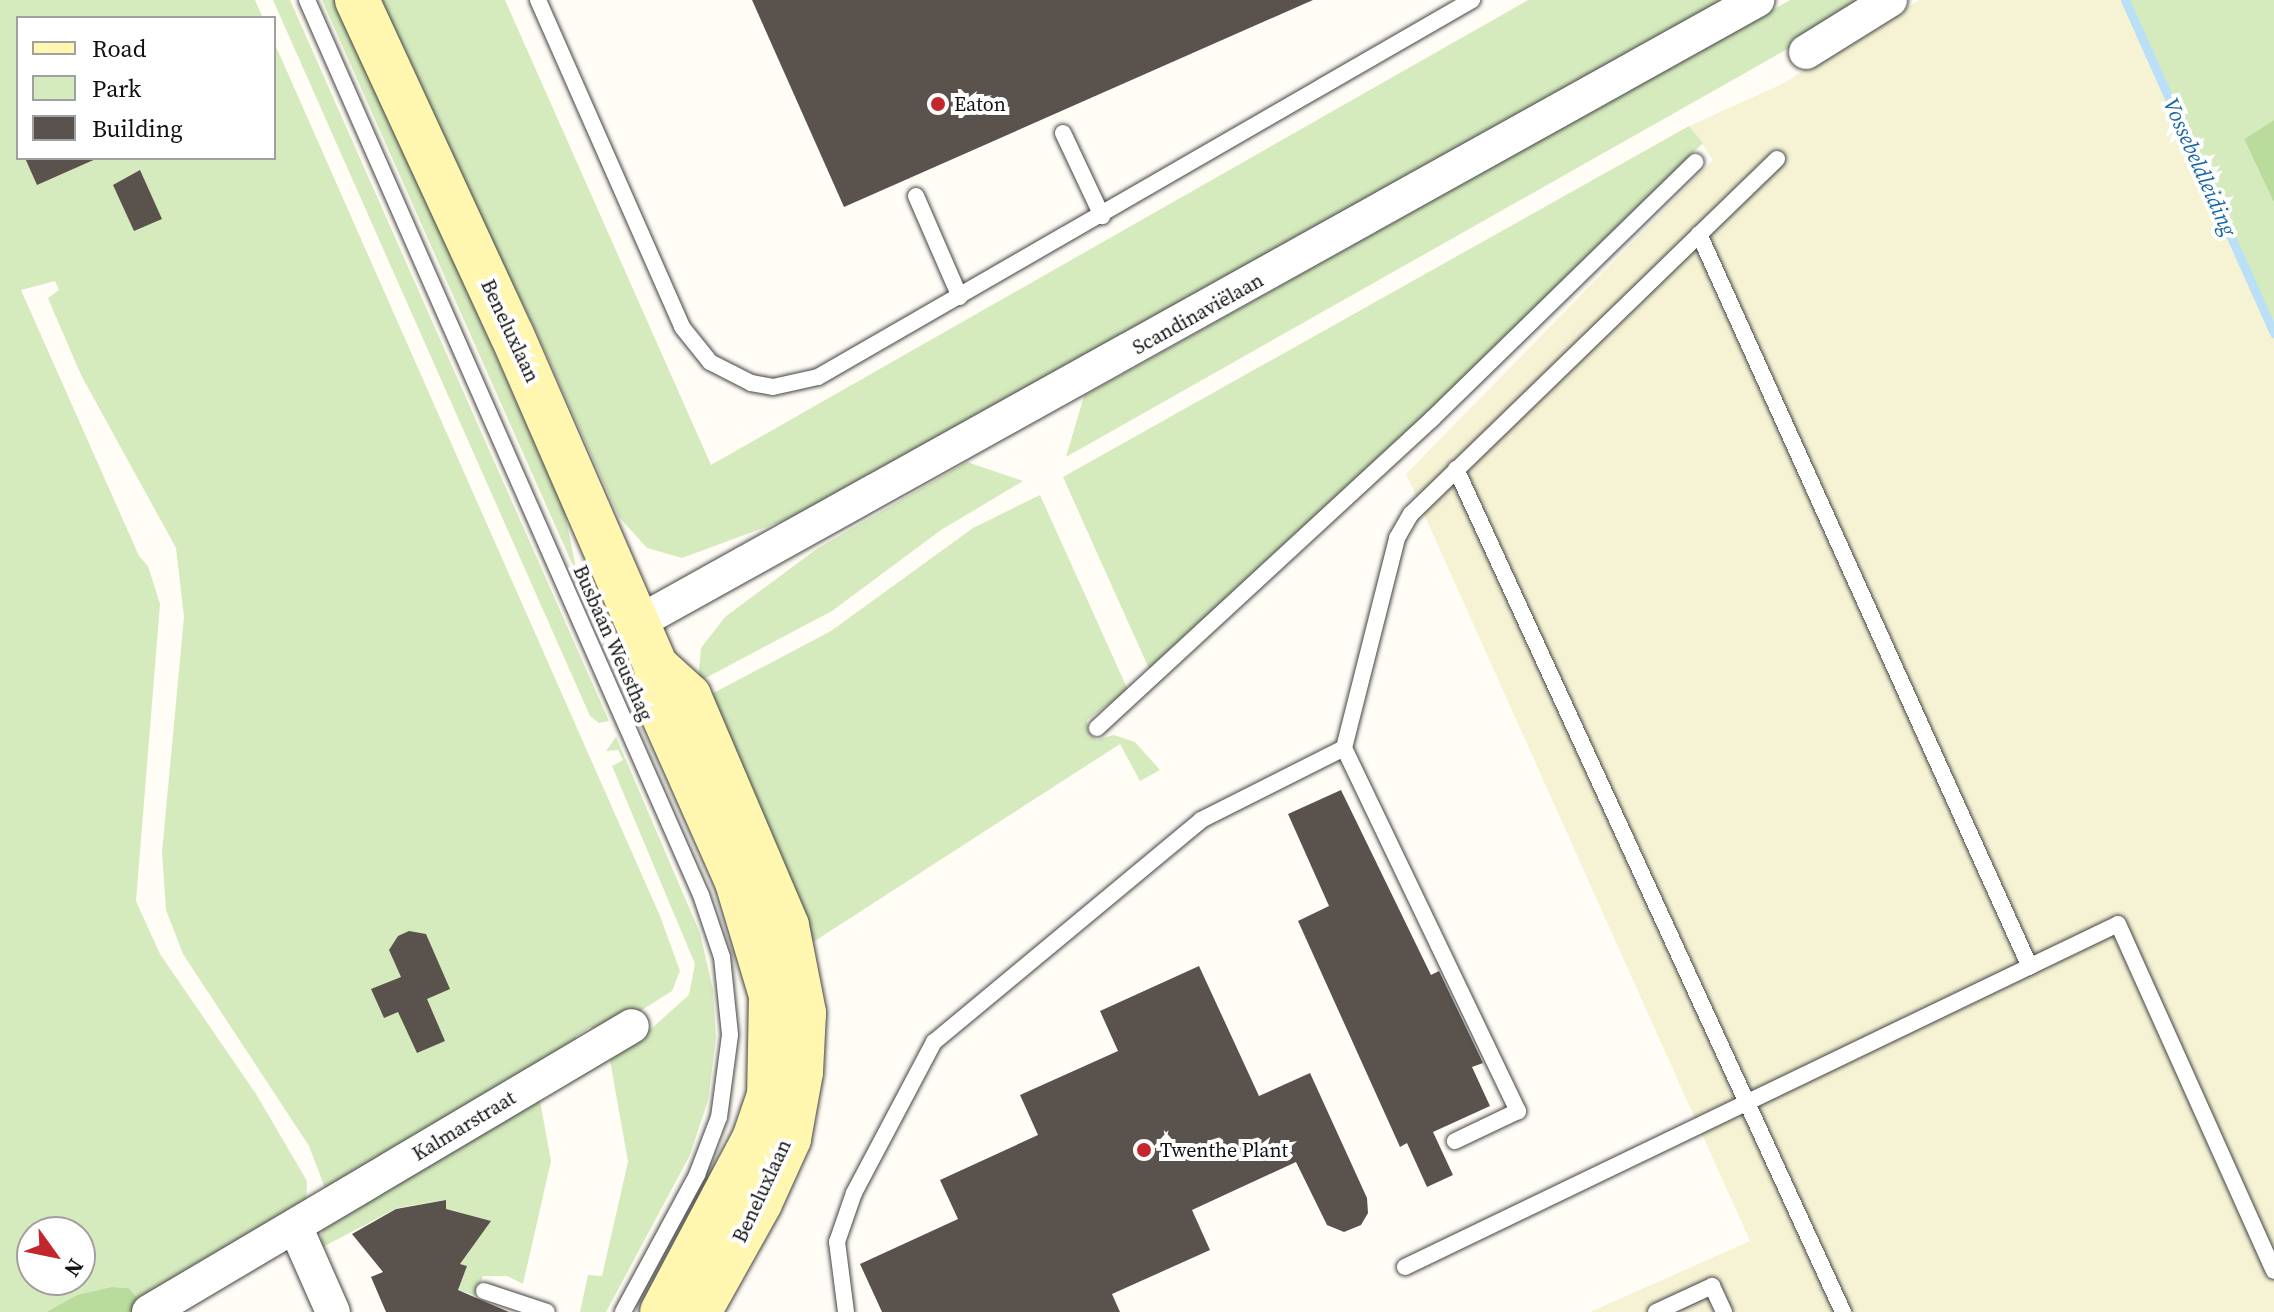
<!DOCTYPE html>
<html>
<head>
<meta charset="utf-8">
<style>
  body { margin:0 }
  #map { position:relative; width:2274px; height:1312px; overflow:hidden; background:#fffdf5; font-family:"Source Serif 4",serif }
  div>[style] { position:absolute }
  .farmland>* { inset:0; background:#f6f3d4 }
  .green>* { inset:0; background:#d5ebbd }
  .forest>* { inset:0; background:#b9dc9c }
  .stream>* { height:9px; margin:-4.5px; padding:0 4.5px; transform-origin:4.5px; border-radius:4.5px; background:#b9e0f7 }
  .building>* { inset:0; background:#5a524d }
  .roads { filter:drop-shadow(0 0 2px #444) drop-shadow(0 0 2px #444) }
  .lane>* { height:16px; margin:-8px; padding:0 8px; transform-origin:8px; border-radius:8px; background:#fff }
  .street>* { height:34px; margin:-17px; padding:0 17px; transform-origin:17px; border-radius:17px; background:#fff }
  .secondary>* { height:44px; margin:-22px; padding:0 22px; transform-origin:22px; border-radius:22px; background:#fff6b0 }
  .dots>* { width:22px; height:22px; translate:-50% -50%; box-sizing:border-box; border:4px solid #fff; border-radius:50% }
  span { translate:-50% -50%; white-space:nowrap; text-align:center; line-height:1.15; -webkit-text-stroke:8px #fff; paint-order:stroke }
  .poi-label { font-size:20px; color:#111 }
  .left { translate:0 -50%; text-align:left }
  .street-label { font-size:20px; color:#111 }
  .water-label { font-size:22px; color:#1768a6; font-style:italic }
  .legend { position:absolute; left:16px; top:16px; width:260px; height:144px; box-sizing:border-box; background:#fff; border:2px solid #a0a0a0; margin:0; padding:10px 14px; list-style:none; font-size:24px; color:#111 }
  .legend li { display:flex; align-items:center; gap:16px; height:40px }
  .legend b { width:40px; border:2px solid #a0a0a0 }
  .north { position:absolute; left:16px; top:1216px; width:80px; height:80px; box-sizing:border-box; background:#fff; border:2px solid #a0a0a0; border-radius:50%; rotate:123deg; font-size:22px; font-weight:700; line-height:32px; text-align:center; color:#111 }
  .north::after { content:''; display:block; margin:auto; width:28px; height:36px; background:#c4262e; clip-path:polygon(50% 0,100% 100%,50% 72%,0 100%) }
</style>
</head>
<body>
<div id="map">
  <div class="farmland">
    <div style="clip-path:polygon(1919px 0,2125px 0,2274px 333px,2274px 1312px,1590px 1312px,1750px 1241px,1406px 474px,1713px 160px,1689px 126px,1780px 85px)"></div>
  </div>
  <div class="green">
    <div style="clip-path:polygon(evenodd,0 0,255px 0,263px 18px,18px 18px,18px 158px,274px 158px,274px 42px,660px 916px,680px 971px,672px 991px,602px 1035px,590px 1027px,576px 1036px,578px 1044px,325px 1188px,309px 1146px,183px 954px,166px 910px,162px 852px,184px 617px,176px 548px,81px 375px,50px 303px,48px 298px,59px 290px,55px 281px,21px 290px,139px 556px,148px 566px,160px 604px,136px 901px,160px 954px,256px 1094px,307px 1181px,306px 1206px,144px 1306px,129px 1288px,111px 1287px,77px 1295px,46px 1312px,0 1312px,0 0,32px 1232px,80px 1232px,80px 1280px,32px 1280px,32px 1232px)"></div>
    <div style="clip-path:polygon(273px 0,290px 0,609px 721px,599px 723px,590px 716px)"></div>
    <div style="clip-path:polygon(322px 0,338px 0,564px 510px,578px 577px)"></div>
    <div style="clip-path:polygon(376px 0,505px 0,711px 465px,1528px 0,1723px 0,812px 510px,682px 558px,647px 548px,619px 517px,533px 324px,434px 132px)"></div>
    <div style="clip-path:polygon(1790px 0,1874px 0,1066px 457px,1084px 396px)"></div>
    <div style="clip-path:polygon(2125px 0,2274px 0,2274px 120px,2244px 139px,2274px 203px,2274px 333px)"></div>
    <div style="clip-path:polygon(1689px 126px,1703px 143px,1484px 361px,1150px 671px,1063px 477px)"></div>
    <div style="clip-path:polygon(967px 462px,1023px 481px,941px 530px,832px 611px,698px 682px,701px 648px,725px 617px,818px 548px)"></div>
    <div style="clip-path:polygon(1040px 495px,1128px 690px,1087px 720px,1088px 730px,1096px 740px,1114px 735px,1135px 742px,1160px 770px,1140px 781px,1120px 744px,807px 946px,704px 698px,831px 631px,973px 528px)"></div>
    <div style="clip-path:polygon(616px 737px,700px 933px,713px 990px,716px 1038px,708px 1100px,690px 1155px,606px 1312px,580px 1312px,588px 1275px,602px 1276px,628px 1162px,610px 1060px,540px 1101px,551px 1161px,523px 1284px,507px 1276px,483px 1276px,475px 1296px,458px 1290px,467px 1266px,460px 1264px,490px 1221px,446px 1212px,445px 1200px,397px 1208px,319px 1249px,323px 1228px,652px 1028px,689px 995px,695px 964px,612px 766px,623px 760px,618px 750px,606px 751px)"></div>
  </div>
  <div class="forest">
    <div style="clip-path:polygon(2274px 120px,2274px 203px,2244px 139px)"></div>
    <div style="clip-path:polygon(111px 1287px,129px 1288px,144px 1306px,134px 1312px,46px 1312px,77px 1295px)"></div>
  </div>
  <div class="stream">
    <div style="left:2125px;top:0;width:365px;rotate:65.9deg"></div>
  </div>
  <div class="building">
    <div style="clip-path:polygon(752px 0,1313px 0,844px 207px)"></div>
    <div style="clip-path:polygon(25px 158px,98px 158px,37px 185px)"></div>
    <div style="clip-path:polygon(140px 170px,162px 219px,134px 231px,113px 185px)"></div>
    <div style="clip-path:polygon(1341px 790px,1431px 975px,1439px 971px,1483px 1063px,1472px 1067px,1490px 1106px,1433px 1132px,1453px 1175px,1427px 1187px,1407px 1143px,1400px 1147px,1298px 921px,1329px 906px,1288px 814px)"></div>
    <div style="clip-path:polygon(409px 931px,426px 934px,450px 989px,427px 999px,445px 1041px,417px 1053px,398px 1012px,384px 1018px,371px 989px,401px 977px,389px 950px,398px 936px)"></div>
    <div style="clip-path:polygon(1199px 966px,1259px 1096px,1310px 1073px,1367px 1198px,1368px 1213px,1361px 1225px,1344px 1232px,1327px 1225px,1296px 1162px,1192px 1210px,1210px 1250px,1112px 1294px,1120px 1312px,882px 1312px,860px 1264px,958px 1219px,940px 1180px,1038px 1135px,1020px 1095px,1118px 1051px,1100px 1011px)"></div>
    <div style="clip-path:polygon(446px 1200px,446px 1209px,491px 1221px,460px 1264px,467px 1266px,458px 1290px,509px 1312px,386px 1312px,371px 1277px,383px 1272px,352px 1234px,396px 1209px)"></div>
  </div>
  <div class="roads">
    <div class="lane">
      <div style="left:307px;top:0;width:978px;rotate:66.24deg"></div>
      <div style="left:701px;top:895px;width:65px;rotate:71.3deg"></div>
      <div style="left:722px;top:957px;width:78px;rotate:84.1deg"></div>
      <div style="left:730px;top:1035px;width:83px;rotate:97.6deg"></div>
      <div style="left:719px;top:1117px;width:62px;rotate:110.8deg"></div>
      <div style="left:697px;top:1175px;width:156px;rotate:118.4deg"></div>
      <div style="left:538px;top:0;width:357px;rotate:66.2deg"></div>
      <div style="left:682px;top:327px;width:45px;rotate:51.3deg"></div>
      <div style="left:710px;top:362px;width:46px;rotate:27.1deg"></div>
      <div style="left:751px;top:383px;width:22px;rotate:10deg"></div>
      <div style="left:773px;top:387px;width:46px;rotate:-12.5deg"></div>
      <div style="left:818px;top:377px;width:755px;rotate:-29.96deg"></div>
      <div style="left:1063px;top:133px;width:92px;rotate:64.8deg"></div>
      <div style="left:916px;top:196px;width:110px;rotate:66.5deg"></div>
      <div style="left:1699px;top:234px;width:804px;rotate:65.7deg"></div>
      <div style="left:1456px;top:469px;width:928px;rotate:65.34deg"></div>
      <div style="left:1097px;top:728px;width:456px;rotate:-42.7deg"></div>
      <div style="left:1432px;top:419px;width:368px;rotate:-44.3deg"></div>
      <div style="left:1344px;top:748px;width:403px;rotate:64.4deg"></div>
      <div style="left:1518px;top:1111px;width:70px;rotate:154.5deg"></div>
      <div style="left:1405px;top:1267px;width:791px;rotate:-25.69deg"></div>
      <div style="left:2118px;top:924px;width:380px;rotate:65.8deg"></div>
      <div style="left:484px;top:1291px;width:66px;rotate:18.4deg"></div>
      <div style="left:846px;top:1312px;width:71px;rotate:-97.3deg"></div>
      <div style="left:837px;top:1242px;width:52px;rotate:-70.9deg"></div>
      <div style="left:854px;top:1193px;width:171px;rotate:-62.1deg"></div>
      <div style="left:934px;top:1042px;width:347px;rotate:-39.7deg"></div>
      <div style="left:1201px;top:820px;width:160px;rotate:-26.7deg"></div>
      <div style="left:1344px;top:748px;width:217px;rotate:-75.8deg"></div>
      <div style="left:1397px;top:538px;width:28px;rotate:-60deg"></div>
      <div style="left:1411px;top:514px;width:510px;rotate:-44.13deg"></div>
      <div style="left:1656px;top:1312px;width:62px;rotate:-24.9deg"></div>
      <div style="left:1712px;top:1286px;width:29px;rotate:65deg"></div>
    </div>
    <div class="street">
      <div style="left:1806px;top:52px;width:99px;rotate:-31.8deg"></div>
      <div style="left:637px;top:623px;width:1282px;rotate:-29.08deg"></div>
      <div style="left:295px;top:1226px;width:94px;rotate:66.2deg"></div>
      <div style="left:149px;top:1312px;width:561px;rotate:-30.63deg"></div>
    </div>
    <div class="secondary">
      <div style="left:357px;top:0;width:369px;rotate:65.2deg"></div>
      <div style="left:512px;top:335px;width:361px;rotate:66.5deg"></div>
      <div style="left:656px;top:666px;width:42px;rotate:84.6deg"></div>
      <div style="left:660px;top:708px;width:190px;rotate:66.1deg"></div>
      <div style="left:737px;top:882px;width:118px;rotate:73.3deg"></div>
      <div style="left:771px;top:995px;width:100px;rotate:91.1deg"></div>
      <div style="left:769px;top:1095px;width:46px;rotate:108.8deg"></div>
      <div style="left:754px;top:1139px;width:196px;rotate:118deg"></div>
      <div style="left:656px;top:666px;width:45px;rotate:42.3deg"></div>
      <div style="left:689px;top:696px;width:250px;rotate:66.9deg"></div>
      <div style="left:787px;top:926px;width:89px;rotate:78.9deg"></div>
      <div style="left:804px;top:1013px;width:59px;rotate:92.9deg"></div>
      <div style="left:801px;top:1072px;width:68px;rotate:100.2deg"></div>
      <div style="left:789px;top:1139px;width:70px;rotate:114.4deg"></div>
      <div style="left:760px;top:1203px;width:125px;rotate:119.2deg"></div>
    </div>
  </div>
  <div class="dots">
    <div style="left:938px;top:104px;background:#c4262e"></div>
    <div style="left:1144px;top:1150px;background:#c4262e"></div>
  </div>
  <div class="poi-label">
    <span class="left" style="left:954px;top:104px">Eaton</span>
    <span class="left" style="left:1160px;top:1150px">Twenthe Plant</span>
  </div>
  <div class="street-label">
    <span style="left:1198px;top:314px;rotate:-29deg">Scandinaviëlaan</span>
    <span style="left:510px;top:331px;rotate:65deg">Beneluxlaan</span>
    <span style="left:613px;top:643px;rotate:66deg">Busbaan Weusthag</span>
    <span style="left:464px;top:1126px;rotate:-31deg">Kalmarstraat</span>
    <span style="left:762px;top:1191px;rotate:-65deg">Beneluxlaan</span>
  </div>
  <div class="water-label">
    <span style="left:2200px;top:167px;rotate:66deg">Vossebeldleiding</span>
  </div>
  <ul class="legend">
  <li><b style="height:10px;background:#fff6b0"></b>Road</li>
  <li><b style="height:22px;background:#d5ebbd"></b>Park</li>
  <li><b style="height:22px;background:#5a524d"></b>Building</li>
  </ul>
  <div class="north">N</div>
</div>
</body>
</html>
